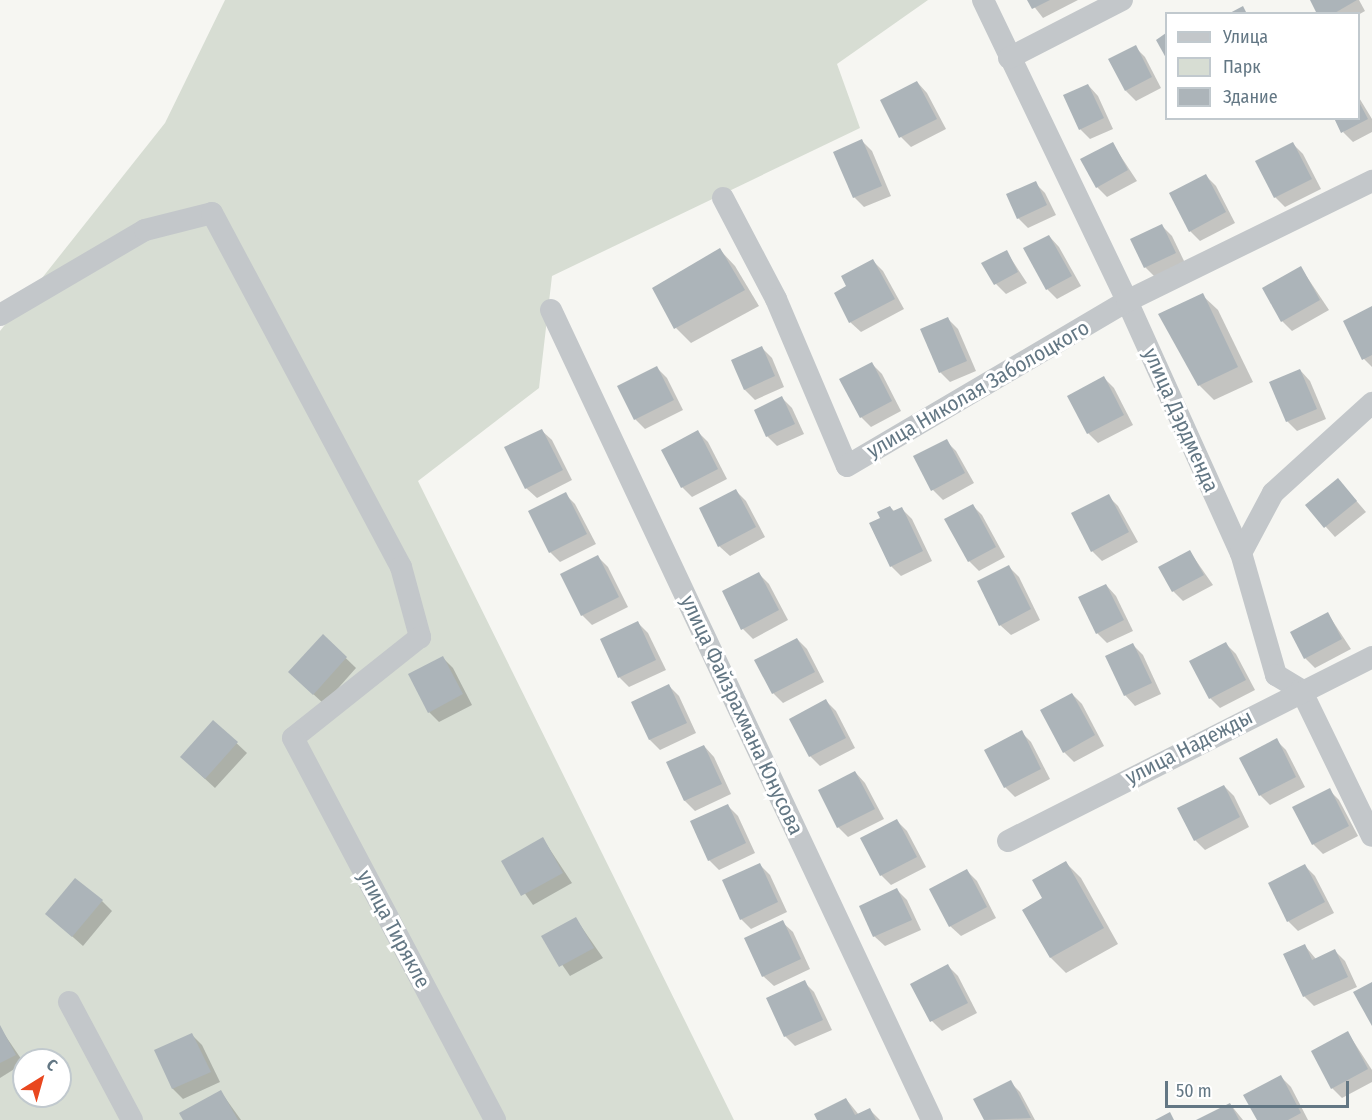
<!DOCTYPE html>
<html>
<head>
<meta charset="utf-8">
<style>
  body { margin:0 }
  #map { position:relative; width:1372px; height:1120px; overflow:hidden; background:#f6f6f2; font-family:"Fira Sans Condensed",sans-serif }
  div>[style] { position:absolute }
  .green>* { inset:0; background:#d7ddd3 }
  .shadow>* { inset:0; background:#0003 }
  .building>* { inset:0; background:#acb4b9 }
  .street>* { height:22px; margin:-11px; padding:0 11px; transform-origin:11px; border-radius:11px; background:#c3c7ca }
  span { translate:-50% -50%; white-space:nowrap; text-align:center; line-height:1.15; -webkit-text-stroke:6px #fff; paint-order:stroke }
  .street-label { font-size:21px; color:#637784 }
  .legend { position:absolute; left:1165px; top:12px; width:195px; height:108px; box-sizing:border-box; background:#fff; border:2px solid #c1c9ce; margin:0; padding:8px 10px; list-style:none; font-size:18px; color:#637784 }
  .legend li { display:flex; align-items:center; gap:12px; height:30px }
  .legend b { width:30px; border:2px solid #c1c9ce }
  .north { position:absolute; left:12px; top:1048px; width:60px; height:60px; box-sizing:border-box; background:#fff; border:2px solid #c1c9ce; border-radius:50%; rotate:37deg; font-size:16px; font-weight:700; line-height:24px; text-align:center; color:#637784 }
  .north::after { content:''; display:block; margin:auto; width:21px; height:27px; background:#e9471f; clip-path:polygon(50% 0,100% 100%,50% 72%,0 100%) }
  .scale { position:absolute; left:1165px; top:1081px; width:184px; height:27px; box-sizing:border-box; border:3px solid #637784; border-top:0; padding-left:8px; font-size:18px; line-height:21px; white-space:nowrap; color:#637784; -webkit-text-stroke:4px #fff; paint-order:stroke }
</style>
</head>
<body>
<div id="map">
  <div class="green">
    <div style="clip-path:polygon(evenodd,225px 0,928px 0,837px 64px,860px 128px,552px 276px,539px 388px,418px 481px,734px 1120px,0 1120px,0 331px,165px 123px,225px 0,24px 1060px,60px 1060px,60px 1096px,24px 1096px,24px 1060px)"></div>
  </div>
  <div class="shadow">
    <div style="clip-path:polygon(1029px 0,1078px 0,1043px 18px)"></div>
    <div style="clip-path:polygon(1311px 0,1359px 0,1365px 11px,1358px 15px,1319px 14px)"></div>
    <div style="clip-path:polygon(1135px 47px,1145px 57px,1161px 88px,1136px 101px,1126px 91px)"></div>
    <div style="clip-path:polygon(917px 82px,927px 93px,946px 129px,911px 147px,901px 137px)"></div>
    <div style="clip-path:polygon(1088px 85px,1098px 96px,1113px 129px,1090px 139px,1080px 129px)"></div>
    <div style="clip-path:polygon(1358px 96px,1372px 119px,1372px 132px,1353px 142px,1343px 132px,1358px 118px)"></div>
    <div style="clip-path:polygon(862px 141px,872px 151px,891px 196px,864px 207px,854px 197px)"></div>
    <div style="clip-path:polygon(1112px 143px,1137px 181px,1107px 197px,1097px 187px)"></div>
    <div style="clip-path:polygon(1293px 144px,1303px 154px,1321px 189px,1285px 207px,1275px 197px)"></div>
    <div style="clip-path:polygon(1206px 176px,1216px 186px,1235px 223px,1200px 241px,1190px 231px)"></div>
    <div style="clip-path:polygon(1035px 183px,1045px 193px,1056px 215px,1028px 228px,1018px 218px)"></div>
    <div style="clip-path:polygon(1162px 226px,1172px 236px,1185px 263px,1155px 277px,1145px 267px)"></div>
    <div style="clip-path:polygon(1049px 236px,1059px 247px,1081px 286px,1057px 299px,1047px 289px)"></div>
    <div style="clip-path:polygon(720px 250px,735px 266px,759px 306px,691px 343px,676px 328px)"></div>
    <div style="clip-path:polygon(1006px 251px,1027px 283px,1006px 294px,996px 284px)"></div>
    <div style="clip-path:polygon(873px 261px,883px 271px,904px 309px,861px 332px,850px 322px,848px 287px)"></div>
    <div style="clip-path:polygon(1301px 268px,1329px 310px,1292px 331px,1282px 321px)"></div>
    <div style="clip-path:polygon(1202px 295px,1218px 310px,1253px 382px,1214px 400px,1199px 385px)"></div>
    <div style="clip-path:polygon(1372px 308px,1372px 367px,1364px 359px)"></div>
    <div style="clip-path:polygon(948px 319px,958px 329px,976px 371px,950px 382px,940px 372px)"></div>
    <div style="clip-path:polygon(762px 348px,772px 358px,784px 387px,755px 400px,745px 390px,733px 361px)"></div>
    <div style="clip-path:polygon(872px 364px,882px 374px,901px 411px,871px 427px,861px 417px)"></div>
    <div style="clip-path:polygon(657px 368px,667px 378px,683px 410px,645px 429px,635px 419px)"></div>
    <div style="clip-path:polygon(1300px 370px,1310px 381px,1326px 419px,1297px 431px,1287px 421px)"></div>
    <div style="clip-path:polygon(1104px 378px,1114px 388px,1133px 425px,1098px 443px,1088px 433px)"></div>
    <div style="clip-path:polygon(782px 398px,792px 408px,804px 434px,777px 446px,767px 436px)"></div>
    <div style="clip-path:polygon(541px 430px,552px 440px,572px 480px,537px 498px,526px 488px)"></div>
    <div style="clip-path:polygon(698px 432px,708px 442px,727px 479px,692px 497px,682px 487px)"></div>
    <div style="clip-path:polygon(946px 441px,956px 451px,974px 483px,943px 500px,933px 490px)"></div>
    <div style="clip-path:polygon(1347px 490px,1366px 512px,1335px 537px,1307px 506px)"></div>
    <div style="clip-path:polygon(736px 491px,746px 501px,765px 537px,730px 556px,719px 546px)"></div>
    <div style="clip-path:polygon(565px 494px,575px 504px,596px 544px,560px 562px,550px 552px)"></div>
    <div style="clip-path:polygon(1108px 496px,1118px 506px,1138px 542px,1102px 561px,1092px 551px)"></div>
    <div style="clip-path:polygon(972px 505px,982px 515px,1005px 557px,979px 571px,969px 561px)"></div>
    <div style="clip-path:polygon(890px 507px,895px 512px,902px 509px,912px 519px,932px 561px,901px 576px,891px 566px,882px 519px)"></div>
    <div style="clip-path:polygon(1190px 552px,1213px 585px,1183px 601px,1173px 591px)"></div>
    <div style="clip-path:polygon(598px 557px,608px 567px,628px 607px,592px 625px,582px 615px)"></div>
    <div style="clip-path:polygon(1009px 567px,1019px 577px,1040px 620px,1011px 635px,1000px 625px)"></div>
    <div style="clip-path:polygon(759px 574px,769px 584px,788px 620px,753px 639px,743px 629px)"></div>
    <div style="clip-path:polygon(1106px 585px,1116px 596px,1133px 631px,1107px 643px,1097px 633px)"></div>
    <div style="clip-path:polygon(1328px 614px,1351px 649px,1315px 668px,1305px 658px)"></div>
    <div style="clip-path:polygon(638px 623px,648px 633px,666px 670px,629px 687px,619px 677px)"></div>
    <div style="clip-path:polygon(323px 636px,356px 668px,324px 704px,300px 682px)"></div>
    <div style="clip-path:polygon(797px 639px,807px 649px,824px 682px,783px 703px,773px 693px)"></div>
    <div style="clip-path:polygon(1226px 644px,1236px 654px,1255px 690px,1220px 708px,1210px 698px)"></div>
    <div style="clip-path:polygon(1133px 645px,1143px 655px,1161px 694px,1135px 706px,1125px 695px)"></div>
    <div style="clip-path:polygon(443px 658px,453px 668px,472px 705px,439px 722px,429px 712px)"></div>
    <div style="clip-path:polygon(669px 686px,679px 696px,696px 733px,660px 750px,650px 740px,633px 702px)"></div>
    <div style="clip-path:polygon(1072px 694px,1082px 704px,1104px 746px,1074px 762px,1064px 752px)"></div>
    <div style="clip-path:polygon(826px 701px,836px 711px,855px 748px,820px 766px,810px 756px)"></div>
    <div style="clip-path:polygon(214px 722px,247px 753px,215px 788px,192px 767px)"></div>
    <div style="clip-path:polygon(1021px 732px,1031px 742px,1050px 779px,1015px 797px,1005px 787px)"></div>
    <div style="clip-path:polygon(1276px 740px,1286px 750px,1305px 787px,1270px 805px,1260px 795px)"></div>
    <div style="clip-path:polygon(704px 746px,714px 757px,731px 794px,695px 811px,685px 801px,668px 763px)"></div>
    <div style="clip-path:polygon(855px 772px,865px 783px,884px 819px,848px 837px,838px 827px,820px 790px)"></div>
    <div style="clip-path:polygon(1224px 786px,1234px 796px,1249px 827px,1205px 850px,1195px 840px)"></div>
    <div style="clip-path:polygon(1329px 790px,1339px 800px,1358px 836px,1323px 854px,1313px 844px)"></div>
    <div style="clip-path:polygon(728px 806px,738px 816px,755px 853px,719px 870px,709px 860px)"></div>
    <div style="clip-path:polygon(897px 821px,907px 831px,926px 867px,891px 885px,881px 875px)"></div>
    <div style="clip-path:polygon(543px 839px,572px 883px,533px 905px,503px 862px)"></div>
    <div style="clip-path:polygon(1066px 863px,1081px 878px,1118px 944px,1066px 973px,1051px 958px,1045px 899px)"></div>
    <div style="clip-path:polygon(760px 865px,770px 875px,787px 912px,751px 929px,741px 919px)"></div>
    <div style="clip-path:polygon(1305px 866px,1315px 876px,1334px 913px,1298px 931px,1288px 921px)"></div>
    <div style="clip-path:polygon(967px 871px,977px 881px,996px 918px,961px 936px,950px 926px)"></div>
    <div style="clip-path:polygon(897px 890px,907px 900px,921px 930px,885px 946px,874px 936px,861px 907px)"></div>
    <div style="clip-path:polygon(102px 901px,112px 911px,83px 946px,47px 914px)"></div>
    <div style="clip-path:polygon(576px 919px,603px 958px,570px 976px,543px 937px)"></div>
    <div style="clip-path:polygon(782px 922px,793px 932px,810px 969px,774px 986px,763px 976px)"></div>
    <div style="clip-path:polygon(1305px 946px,1316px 959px,1335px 951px,1345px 961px,1357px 987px,1314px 1006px,1304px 996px)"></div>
    <div style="clip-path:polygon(948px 966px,958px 976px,977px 1013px,942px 1031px,932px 1021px,912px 984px)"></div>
    <div style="clip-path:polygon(804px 982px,814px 992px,832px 1030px,795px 1046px,785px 1036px)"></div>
    <div style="clip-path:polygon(0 1028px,24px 1063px,0 1078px)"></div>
    <div style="clip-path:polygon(1348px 1033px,1372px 1070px,1372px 1082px,1342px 1098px,1332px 1088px)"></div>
    <div style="clip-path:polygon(192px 1035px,202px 1045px,220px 1082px,183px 1099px,173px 1089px,156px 1051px)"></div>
    <div style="clip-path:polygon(1281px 1077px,1291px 1087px,1308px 1120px,1258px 1120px)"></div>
    <div style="clip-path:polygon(1010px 1082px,1020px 1092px,1035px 1120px,986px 1120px,975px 1100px)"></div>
    <div style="clip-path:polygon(221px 1092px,241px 1120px,184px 1120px)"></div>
    <div style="clip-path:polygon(846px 1099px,859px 1115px,870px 1110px,880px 1120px,819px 1120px)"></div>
    <div style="clip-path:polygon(1230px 1104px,1243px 1120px,1199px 1120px)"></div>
  </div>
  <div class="building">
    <div style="clip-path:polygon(1027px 0,1050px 0,1032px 9px)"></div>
    <div style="clip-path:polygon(1310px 0,1357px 0,1333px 14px,1317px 14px)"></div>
    <div style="clip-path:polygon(1243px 6px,1247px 14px,1228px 14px)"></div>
    <div style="clip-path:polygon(1166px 33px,1166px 58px,1156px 40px)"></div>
    <div style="clip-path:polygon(1136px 45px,1152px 77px,1125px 91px,1108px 59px)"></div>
    <div style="clip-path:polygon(917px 81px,937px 119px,899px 138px,880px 100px)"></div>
    <div style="clip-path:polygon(1088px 84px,1104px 118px,1079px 130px,1063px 95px)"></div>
    <div style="clip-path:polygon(1358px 100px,1368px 119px,1341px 133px,1334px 118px,1358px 118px)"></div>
    <div style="clip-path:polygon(862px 139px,882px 186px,853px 198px,833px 152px)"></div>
    <div style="clip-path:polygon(1113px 142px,1128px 170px,1096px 188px,1080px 159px)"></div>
    <div style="clip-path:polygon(1293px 142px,1312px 179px,1274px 198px,1255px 161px)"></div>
    <div style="clip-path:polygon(1206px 174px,1226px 212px,1189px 232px,1169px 193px)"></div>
    <div style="clip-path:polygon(1036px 181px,1047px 205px,1017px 219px,1006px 194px)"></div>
    <div style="clip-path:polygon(1162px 224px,1176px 253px,1144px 268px,1130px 239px)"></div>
    <div style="clip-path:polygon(1049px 235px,1072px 276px,1046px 290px,1023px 248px)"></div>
    <div style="clip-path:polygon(720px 248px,745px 290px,674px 329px,652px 288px)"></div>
    <div style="clip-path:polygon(1007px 250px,1018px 272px,994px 285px,981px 263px)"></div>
    <div style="clip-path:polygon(873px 259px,895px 299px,849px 323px,834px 293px,846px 286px,841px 276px)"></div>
    <div style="clip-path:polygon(1301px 266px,1320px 300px,1281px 322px,1262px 288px)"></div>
    <div style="clip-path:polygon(1203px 293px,1238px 367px,1198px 386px,1158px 314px)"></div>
    <div style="clip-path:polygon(1372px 306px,1372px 355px,1362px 360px,1343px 321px)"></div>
    <div style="clip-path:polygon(948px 317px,967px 361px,939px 373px,920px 329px)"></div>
    <div style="clip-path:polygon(762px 346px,775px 376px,744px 390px,731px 360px)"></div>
    <div style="clip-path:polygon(872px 362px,892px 401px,860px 418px,839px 379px)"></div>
    <div style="clip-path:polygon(657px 366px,674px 400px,634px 420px,617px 386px)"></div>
    <div style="clip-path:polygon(1300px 369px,1317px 409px,1286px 422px,1269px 382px)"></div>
    <div style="clip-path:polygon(1104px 376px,1124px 415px,1087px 434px,1067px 396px)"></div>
    <div style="clip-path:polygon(782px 396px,795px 424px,766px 437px,754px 410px)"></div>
    <div style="clip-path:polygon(542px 429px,563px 470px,525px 489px,504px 447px)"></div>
    <div style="clip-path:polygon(698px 430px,718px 469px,681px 488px,661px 450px)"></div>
    <div style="clip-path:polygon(947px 439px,965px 473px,931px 491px,913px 456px)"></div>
    <div style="clip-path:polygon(1338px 478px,1357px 501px,1324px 528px,1305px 505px)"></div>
    <div style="clip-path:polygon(736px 489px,756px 527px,718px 547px,699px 508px)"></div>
    <div style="clip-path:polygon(566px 492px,587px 534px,549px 553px,528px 511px)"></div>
    <div style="clip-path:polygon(1109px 494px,1129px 532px,1091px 552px,1071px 513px)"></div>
    <div style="clip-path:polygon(973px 504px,996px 547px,968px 562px,944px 519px)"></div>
    <div style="clip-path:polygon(890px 506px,893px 511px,902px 507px,923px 551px,890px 567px,869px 523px,880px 518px,877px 512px)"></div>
    <div style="clip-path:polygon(1190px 550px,1204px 575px,1172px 592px,1158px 567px)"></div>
    <div style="clip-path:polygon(598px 555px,619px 597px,581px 616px,560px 574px)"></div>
    <div style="clip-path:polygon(1009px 565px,1031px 609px,999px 626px,977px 581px)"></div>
    <div style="clip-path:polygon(759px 572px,779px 610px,741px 630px,722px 591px)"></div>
    <div style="clip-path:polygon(1106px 584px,1124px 620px,1096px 634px,1078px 597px)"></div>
    <div style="clip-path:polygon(1328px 612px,1342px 639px,1304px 659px,1290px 632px)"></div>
    <div style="clip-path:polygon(638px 621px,656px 660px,618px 678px,600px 639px)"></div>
    <div style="clip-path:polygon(323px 634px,347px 657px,313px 695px,288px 672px)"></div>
    <div style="clip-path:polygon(797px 638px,815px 672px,772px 694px,754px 660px)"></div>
    <div style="clip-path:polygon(1226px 642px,1246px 680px,1209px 699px,1189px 661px)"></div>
    <div style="clip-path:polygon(1133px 643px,1152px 683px,1124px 696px,1105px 656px)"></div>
    <div style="clip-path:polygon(443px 656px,463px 694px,428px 713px,408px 674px)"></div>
    <div style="clip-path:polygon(669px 684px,687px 723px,649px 740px,631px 702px)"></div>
    <div style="clip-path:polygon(1072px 693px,1095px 735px,1063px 753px,1040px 710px)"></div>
    <div style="clip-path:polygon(826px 699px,846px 738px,809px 757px,789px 719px)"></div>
    <div style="clip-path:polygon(213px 720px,238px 742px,205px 779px,180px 757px)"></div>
    <div style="clip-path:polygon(1022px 730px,1041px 769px,1004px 788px,984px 750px)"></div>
    <div style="clip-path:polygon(1277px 738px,1296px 777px,1259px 796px,1239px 758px)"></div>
    <div style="clip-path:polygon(704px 745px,722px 784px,684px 801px,666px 762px)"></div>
    <div style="clip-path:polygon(855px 771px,875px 809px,837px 828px,818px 790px)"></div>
    <div style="clip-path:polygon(1224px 785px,1240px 817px,1194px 841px,1177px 808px)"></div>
    <div style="clip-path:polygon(1330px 788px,1349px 826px,1312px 845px,1292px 807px)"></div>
    <div style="clip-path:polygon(728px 804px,746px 843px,708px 861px,690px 821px)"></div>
    <div style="clip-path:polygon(897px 819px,917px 857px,880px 876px,860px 838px)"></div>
    <div style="clip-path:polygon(543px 837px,563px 873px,521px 896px,501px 861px)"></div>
    <div style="clip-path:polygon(1066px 861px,1104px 928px,1050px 958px,1022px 910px,1042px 898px,1032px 880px)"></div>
    <div style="clip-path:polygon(760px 863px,778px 902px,740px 920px,722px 880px)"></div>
    <div style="clip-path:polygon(1305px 864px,1325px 902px,1287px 922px,1268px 883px)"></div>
    <div style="clip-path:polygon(967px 869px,987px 907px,949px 927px,929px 889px)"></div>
    <div style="clip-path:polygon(75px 878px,103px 900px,72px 937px,45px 914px)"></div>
    <div style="clip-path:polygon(897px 888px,912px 920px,873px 937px,859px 906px)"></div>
    <div style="clip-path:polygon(576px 917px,594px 948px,559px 967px,541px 936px)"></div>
    <div style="clip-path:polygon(783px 920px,801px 959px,762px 977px,744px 938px)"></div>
    <div style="clip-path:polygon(1305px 944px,1312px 960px,1335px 949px,1348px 977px,1303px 997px,1283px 954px)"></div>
    <div style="clip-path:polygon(948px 964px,968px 1003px,930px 1022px,910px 984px)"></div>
    <div style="clip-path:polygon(805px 980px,823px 1020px,784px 1037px,766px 998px)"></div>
    <div style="clip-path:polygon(1372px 982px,1372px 1026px,1353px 992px)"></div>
    <div style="clip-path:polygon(0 1025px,16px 1055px,0 1063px)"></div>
    <div style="clip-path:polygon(1348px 1031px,1368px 1069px,1331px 1089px,1311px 1051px)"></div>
    <div style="clip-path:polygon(192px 1033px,211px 1072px,172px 1089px,154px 1050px)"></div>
    <div style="clip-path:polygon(1281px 1075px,1301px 1113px,1288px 1120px,1257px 1120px,1243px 1095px)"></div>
    <div style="clip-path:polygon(1011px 1080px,1031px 1118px,984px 1120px,973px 1099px)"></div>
    <div style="clip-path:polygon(221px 1090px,238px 1120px,183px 1120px,179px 1113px)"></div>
    <div style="clip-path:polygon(846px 1098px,855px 1115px,870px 1108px,876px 1120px,817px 1120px,814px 1114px)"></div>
    <div style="clip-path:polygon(1230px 1103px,1239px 1120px,1196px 1120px)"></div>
    <div style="clip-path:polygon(1170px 1112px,1174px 1120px,1155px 1120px)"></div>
  </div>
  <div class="street">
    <div style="left:983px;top:0;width:334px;rotate:64.4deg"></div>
    <div style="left:1127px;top:301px;width:277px;rotate:65.7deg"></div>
    <div style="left:1241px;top:553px;width:127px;rotate:74deg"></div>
    <div style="left:1276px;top:675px;width:29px;rotate:31deg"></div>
    <div style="left:1301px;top:690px;width:162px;rotate:64.1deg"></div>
    <div style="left:1009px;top:58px;width:127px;rotate:-27.2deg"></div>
    <div style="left:723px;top:198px;width:114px;rotate:62.3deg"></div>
    <div style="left:776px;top:299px;width:181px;rotate:67deg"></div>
    <div style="left:847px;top:466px;width:325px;rotate:-30.5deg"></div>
    <div style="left:1127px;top:301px;width:273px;rotate:-26.1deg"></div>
    <div style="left:551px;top:310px;width:895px;rotate:64.81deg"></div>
    <div style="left:0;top:315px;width:168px;rotate:-30.4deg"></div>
    <div style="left:145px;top:230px;width:69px;rotate:-14.2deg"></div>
    <div style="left:212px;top:213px;width:401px;rotate:61.9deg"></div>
    <div style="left:401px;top:567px;width:73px;rotate:74.8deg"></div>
    <div style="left:420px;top:637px;width:162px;rotate:141.5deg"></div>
    <div style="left:293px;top:738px;width:432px;rotate:62.1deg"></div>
    <div style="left:1241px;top:553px;width:68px;rotate:-61.9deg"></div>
    <div style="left:1273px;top:493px;width:134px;rotate:-42.3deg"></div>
    <div style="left:1008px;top:841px;width:408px;rotate:-26.8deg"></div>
    <div style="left:69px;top:1002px;width:134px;rotate:61.9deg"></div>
  </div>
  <div class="street-label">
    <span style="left:978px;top:389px;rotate:-30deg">улица Николая Заболоцкого</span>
    <span style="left:1181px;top:420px;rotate:66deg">улица Дэрдменда</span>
    <span style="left:742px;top:715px;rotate:65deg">улица Файзрахмана Юнусова</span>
    <span style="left:1189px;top:747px;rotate:-27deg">улица Надежды</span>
    <span style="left:394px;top:929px;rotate:62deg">улица Тирякле</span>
  </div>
  <ul class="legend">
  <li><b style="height:8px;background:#c3c7ca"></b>Улица</li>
  <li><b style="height:16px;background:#d7ddd3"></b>Парк</li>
  <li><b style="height:16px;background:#acb4b9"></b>Здание</li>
  </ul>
  <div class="north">С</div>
  <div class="scale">50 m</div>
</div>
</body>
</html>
